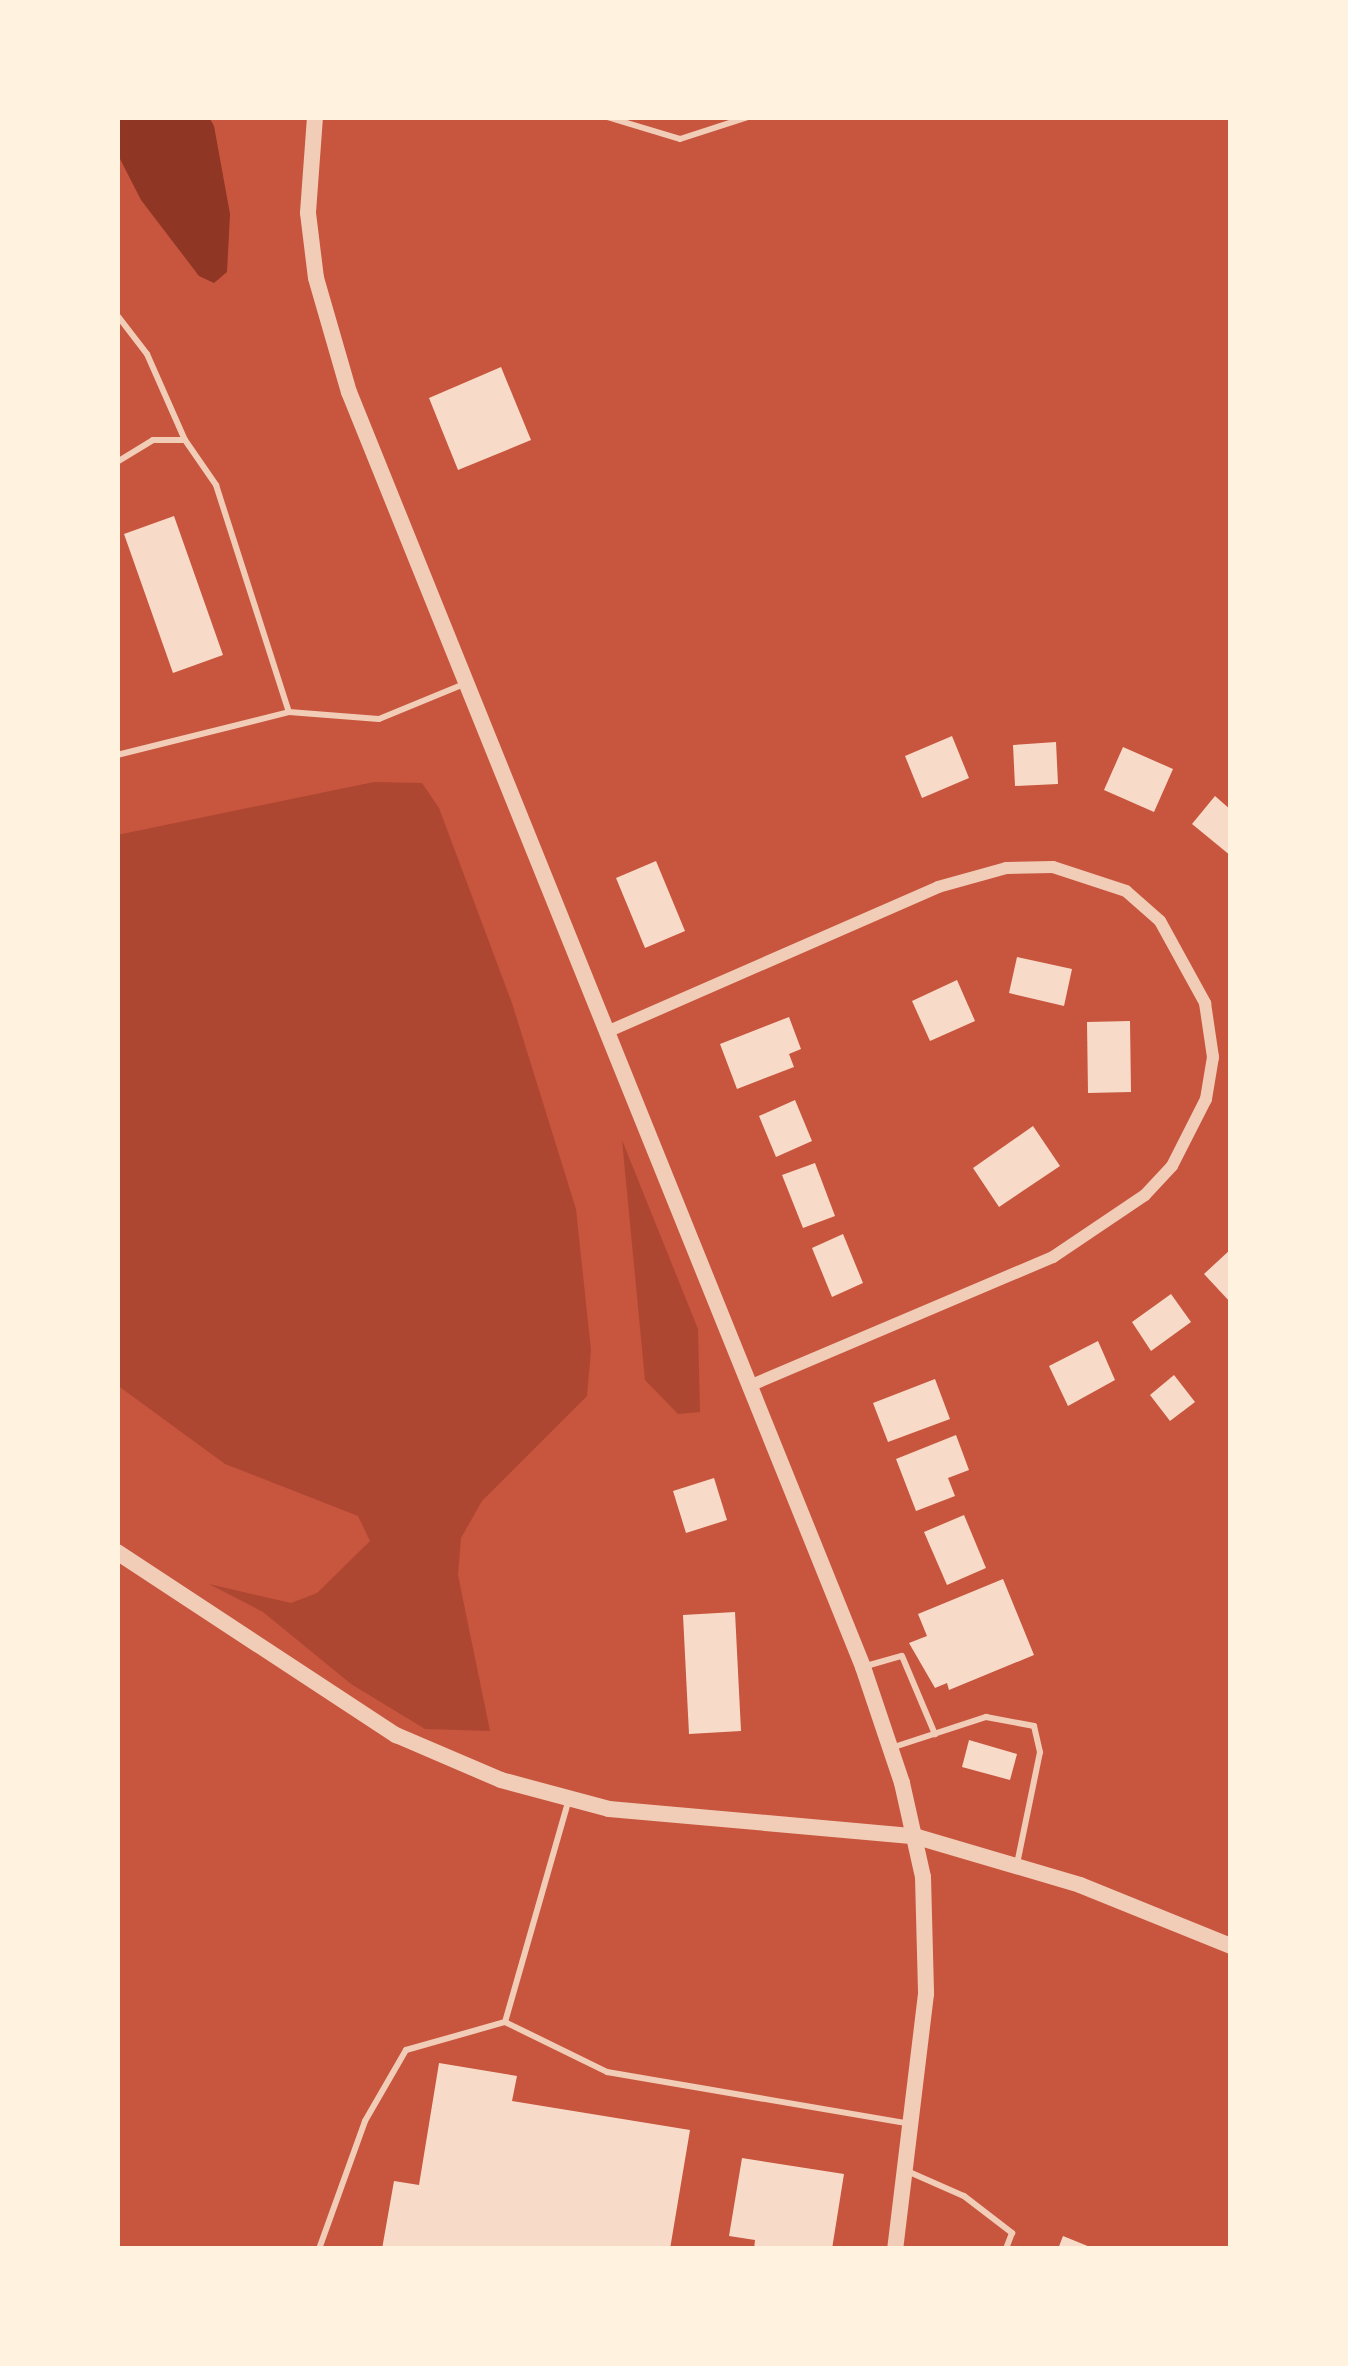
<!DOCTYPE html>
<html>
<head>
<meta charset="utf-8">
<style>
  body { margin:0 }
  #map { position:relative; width:1348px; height:2366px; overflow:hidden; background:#c8553d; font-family:Montserrat,sans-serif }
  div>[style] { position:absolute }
  .green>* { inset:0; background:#ae4732 }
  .water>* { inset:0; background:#8f3625 }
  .building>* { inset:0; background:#f7dbc8 }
  .service>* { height:6px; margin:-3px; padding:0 3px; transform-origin:3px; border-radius:3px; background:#f1ccb7 }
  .minor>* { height:12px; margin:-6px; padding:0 6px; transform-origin:6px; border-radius:6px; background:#f1ccb7 }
  .tertiary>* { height:16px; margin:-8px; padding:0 8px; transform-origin:8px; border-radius:8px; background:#f1ccb7 }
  span { translate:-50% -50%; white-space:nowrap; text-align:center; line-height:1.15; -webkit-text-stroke:9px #fff3e0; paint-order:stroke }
  .frame { position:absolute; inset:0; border:120px solid #fff3e0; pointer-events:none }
</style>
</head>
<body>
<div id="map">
  <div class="green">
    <div style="clip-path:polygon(374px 782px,422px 783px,439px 808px,512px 1003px,576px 1209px,591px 1350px,587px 1396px,482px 1501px,461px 1538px,458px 1575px,490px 1731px,425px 1729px,351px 1684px,263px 1612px,209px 1584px,291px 1603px,317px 1593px,370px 1541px,358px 1516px,225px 1464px,117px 1385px,117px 835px)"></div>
    <div style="clip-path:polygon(622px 1140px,698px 1329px,700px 1412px,678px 1414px,645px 1380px)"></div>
  </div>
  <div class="water">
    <div style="clip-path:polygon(117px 117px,209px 117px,214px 126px,230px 214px,227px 272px,214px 283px,199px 276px,141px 200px,117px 153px)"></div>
  </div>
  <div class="building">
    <div style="clip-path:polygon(501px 367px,531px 440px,458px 470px,429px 398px)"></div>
    <div style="clip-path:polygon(174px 516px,223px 655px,173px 673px,124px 534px)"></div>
    <div style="clip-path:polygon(952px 736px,969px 778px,922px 798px,905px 756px)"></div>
    <div style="clip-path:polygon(1056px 742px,1058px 784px,1015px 786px,1013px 745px)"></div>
    <div style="clip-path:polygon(1123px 747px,1173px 769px,1154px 812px,1104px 790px)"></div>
    <div style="clip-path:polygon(1215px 796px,1231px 810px,1231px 856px,1192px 824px)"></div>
    <div style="clip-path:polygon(656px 861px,685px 931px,645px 948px,616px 878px)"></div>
    <div style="clip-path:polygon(1017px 957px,1072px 969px,1064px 1006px,1009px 993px)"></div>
    <div style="clip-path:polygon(957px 980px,975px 1021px,930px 1041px,912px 1001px)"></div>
    <div style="clip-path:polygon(789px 1017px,801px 1049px,789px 1054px,794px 1067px,737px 1089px,720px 1044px)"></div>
    <div style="clip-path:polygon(1130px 1021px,1131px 1092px,1088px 1093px,1087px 1022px)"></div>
    <div style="clip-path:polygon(795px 1100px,812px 1141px,776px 1157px,759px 1116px)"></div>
    <div style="clip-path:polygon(1033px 1126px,1060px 1166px,999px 1207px,973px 1168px)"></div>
    <div style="clip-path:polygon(815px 1163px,835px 1216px,803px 1228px,782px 1175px)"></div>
    <div style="clip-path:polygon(843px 1234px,863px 1283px,832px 1297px,812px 1248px)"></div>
    <div style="clip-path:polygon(1231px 1249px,1231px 1303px,1204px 1274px)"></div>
    <div style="clip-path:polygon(1171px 1294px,1191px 1322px,1151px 1351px,1132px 1322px)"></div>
    <div style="clip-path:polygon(1098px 1341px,1115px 1380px,1068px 1406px,1049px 1366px)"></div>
    <div style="clip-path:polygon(1174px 1375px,1195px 1402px,1170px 1421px,1150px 1395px)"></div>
    <div style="clip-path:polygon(935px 1379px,950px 1419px,888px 1442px,873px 1403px)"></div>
    <div style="clip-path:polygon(956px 1435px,969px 1470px,948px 1478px,955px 1496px,916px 1511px,896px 1459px)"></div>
    <div style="clip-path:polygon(714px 1478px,727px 1520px,686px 1533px,673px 1491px)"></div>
    <div style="clip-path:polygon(964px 1515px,986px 1568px,947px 1585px,924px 1532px)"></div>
    <div style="clip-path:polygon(1003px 1579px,1034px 1655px,949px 1690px,947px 1683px,935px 1688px,909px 1643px,927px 1636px,918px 1614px)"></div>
    <div style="clip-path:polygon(735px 1612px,741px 1731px,689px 1734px,683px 1615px)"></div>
    <div style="clip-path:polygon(969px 1740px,1017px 1754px,1010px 1780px,962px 1767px)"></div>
    <div style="clip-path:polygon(439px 2063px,517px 2076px,512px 2101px,690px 2130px,670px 2249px,382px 2249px,394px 2181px,419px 2185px)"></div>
    <div style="clip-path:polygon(742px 2158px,844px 2174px,832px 2249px,754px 2249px,755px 2240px,729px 2236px)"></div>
    <div style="clip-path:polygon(1063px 2236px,1095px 2249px,1058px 2249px)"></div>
  </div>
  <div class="service">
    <div style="left:607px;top:117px;width:76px;rotate:16.8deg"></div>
    <div style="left:680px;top:139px;width:71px;rotate:-17.9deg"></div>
    <div style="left:117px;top:315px;width:49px;rotate:52.4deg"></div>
    <div style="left:147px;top:354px;width:94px;rotate:66.2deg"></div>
    <div style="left:117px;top:462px;width:42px;rotate:-31.4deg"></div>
    <div style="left:153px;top:440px;width:32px"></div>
    <div style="left:185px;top:440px;width:55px;rotate:55.4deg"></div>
    <div style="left:216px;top:485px;width:238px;rotate:72.2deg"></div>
    <div style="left:117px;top:755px;width:177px;rotate:-14deg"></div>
    <div style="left:289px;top:712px;width:90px;rotate:4.4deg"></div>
    <div style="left:379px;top:719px;width:90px;rotate:-22.3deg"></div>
    <div style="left:866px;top:1666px;width:37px;rotate:-16deg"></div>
    <div style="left:902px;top:1656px;width:85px;rotate:67.1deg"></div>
    <div style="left:894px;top:1747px;width:97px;rotate:-18.1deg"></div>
    <div style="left:986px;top:1717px;width:49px;rotate:10.6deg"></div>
    <div style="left:1034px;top:1726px;width:27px;rotate:77deg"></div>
    <div style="left:1040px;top:1752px;width:114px;rotate:101.6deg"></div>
    <div style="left:505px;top:2022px;width:114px;rotate:26.1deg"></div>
    <div style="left:607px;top:2072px;width:302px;rotate:9.7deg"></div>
    <div style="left:907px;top:2171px;width:62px;rotate:23.7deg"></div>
    <div style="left:964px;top:2196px;width:61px;rotate:37.6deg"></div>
    <div style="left:1012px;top:2233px;width:17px;rotate:111deg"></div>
    <div style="left:319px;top:2249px;width:136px;rotate:-70.2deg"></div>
    <div style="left:365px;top:2121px;width:82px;rotate:-60deg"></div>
    <div style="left:406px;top:2050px;width:103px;rotate:-15.8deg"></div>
    <div style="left:505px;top:2022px;width:228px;rotate:-74deg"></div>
  </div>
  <div class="minor">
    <div style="left:609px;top:1031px;width:359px;rotate:-23.6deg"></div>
    <div style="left:938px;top:887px;width:71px;rotate:-15.6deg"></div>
    <div style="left:1006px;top:868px;width:47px;rotate:-1.2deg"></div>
    <div style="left:1053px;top:867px;width:77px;rotate:18.2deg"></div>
    <div style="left:1126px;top:891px;width:45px;rotate:41.4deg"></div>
    <div style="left:1160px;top:921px;width:94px;rotate:61.2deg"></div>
    <div style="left:1205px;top:1003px;width:55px;rotate:81.6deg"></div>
    <div style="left:1213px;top:1057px;width:43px;rotate:99.5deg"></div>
    <div style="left:1206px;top:1099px;width:75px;rotate:116.9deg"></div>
    <div style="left:1172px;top:1166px;width:40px;rotate:133deg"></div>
    <div style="left:1145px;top:1195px;width:111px;rotate:146deg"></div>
    <div style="left:1053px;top:1257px;width:328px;rotate:157deg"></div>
  </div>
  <div class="tertiary">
    <div style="left:315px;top:117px;width:96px;rotate:94.2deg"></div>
    <div style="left:308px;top:213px;width:65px;rotate:83deg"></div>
    <div style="left:316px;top:278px;width:119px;rotate:73.9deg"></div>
    <div style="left:349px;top:392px;width:1375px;rotate:68.04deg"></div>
    <div style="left:863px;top:1667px;width:122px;rotate:71.4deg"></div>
    <div style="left:902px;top:1783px;width:96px;rotate:77.4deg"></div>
    <div style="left:923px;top:1877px;width:117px;rotate:88.5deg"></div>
    <div style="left:926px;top:1994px;width:257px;rotate:96.9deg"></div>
    <div style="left:117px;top:1552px;width:334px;rotate:33.3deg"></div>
    <div style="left:396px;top:1735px;width:114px;rotate:23.2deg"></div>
    <div style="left:501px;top:1780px;width:112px;rotate:15deg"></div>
    <div style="left:609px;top:1809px;width:306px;rotate:5.1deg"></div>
    <div style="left:914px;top:1836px;width:173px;rotate:16.4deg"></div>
    <div style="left:1080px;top:1885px;width:163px;rotate:22deg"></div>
  </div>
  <div class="frame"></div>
</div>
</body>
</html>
